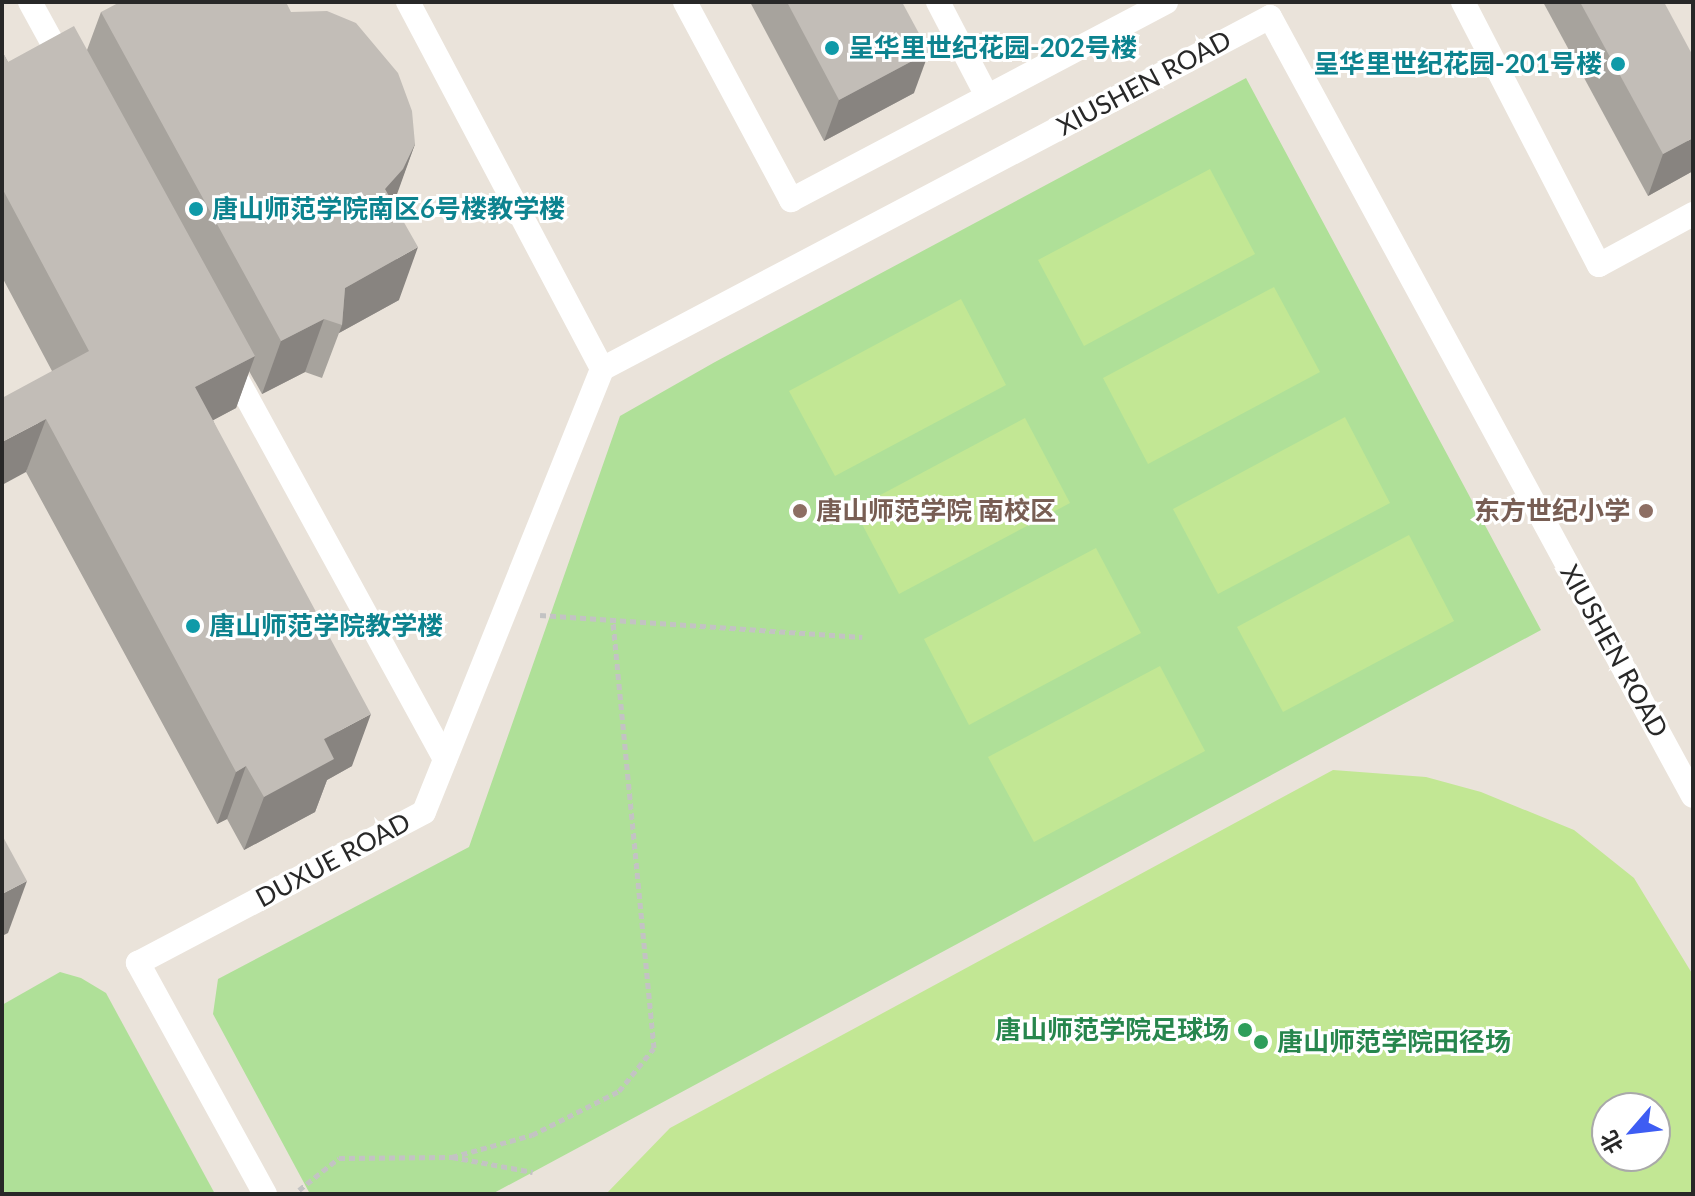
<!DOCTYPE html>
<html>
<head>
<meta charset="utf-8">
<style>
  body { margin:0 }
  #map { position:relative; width:1695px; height:1196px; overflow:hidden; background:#eae3da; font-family:Lato,"Noto Sans SC",sans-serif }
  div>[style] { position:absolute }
  .green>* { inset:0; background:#afe098 }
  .pitch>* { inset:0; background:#c2e794 }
  .path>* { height:5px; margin-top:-2.5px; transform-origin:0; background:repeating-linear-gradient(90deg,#c3c3c3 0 6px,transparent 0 10px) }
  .lane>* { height:24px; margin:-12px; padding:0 12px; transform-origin:12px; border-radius:12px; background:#fff }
  .wall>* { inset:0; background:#a7a39d }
  .shaded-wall>* { inset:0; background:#888480 }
  .building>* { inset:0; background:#c2bdb7 }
  .dots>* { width:22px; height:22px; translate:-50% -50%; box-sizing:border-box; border:4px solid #fff; border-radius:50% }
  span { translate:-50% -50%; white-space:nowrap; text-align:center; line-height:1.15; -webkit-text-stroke:6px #fff; paint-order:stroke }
  .culture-label { font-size:26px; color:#0d838f; font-weight:700 }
  .left { translate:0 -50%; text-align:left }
  .right { translate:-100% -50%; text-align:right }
  .street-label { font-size:26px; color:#282828 }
  .education-label { font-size:26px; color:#785e54; font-weight:700 }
  .leisure-label { font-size:26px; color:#27864d; font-weight:700 }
  .frame { position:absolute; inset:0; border:4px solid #282828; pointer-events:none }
  .north { position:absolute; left:1591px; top:1092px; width:80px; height:80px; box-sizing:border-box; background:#fff; border:2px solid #a9a9a9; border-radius:50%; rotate:242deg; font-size:22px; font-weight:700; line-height:32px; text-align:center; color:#282828 }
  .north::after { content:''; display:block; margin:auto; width:28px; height:36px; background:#3e5df3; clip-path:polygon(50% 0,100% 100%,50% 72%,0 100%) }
</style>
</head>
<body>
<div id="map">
  <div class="green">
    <div style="clip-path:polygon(1246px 78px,1541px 630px,492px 1194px,310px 1194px,213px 1014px,218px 979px,469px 847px,620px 416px,715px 362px)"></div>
    <div style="clip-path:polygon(60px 972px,81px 978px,106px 993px,215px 1194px,2px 1194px,2px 1005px)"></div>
  </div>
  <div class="pitch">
    <div style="clip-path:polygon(1210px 169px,1255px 254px,1084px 346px,1038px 260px)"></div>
    <div style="clip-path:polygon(1274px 287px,1320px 372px,1148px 464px,1103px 378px)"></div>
    <div style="clip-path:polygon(961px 299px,1006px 385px,835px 476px,789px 391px)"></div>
    <div style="clip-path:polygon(1345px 417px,1390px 503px,1218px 594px,1173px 509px)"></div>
    <div style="clip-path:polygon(1025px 418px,1070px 503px,899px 594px,854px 509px)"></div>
    <div style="clip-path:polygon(1409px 535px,1454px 621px,1283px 712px,1237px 627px)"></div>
    <div style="clip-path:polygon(1096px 548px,1141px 633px,969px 725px,924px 639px)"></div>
    <div style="clip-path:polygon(1160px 666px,1205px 751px,1034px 842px,988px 757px)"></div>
    <div style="clip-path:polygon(evenodd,1333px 770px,1426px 777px,1481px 792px,1574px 830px,1634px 878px,1693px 975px,1693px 1194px,606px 1194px,670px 1128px,1333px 770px,1607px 1108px,1655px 1108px,1655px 1156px,1607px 1156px,1607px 1108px)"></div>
  </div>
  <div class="path">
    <div style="left:540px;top:615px;width:323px;rotate:3.9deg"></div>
    <div style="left:452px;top:1157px;width:83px;rotate:-15.4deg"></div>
    <div style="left:532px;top:1135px;width:97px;rotate:-26.8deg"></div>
    <div style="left:619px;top:1091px;width:55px;rotate:-50.9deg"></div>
    <div style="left:654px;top:1048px;width:431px;rotate:-95.5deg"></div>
    <div style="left:299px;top:1190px;width:51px;rotate:-38.7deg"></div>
    <div style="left:339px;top:1158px;width:113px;rotate:-0.5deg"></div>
    <div style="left:452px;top:1157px;width:82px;rotate:10.5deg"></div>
  </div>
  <div class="lane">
    <div style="left:30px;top:2px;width:73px;rotate:61.3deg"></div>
    <div style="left:408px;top:2px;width:415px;rotate:62.1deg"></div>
    <div style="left:685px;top:2px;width:225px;rotate:61.8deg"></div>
    <div style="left:791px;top:200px;width:424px;rotate:-27.8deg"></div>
    <div style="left:938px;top:2px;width:106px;rotate:62.5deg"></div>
    <div style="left:1463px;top:2px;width:296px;rotate:62.7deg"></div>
    <div style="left:1599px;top:265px;width:107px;rotate:-28.5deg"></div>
    <div style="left:227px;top:361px;width:454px;rotate:61.3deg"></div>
    <div style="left:602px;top:369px;width:755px;rotate:-27.79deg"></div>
    <div style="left:1270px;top:17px;width:886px;rotate:61.5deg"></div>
    <div style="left:265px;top:1194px;width:264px;rotate:-118.8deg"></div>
    <div style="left:138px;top:963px;width:323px;rotate:-27.8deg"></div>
    <div style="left:424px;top:812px;width:477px;rotate:-68.1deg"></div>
  </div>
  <div class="wall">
    <div style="clip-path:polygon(750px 2px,902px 2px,914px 93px,824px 141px)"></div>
    <div style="clip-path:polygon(1543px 2px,1664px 2px,1693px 171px,1648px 196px)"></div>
    <div style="clip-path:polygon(101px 12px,291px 12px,415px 144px,393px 203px,399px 300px,339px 333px,322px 378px,305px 372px,262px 394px,249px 371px,236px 408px,213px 420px,352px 766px,327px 780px,315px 812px,244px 850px,227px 819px,217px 824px,26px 472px,52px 371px,2px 277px,2px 51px,8px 62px,87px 50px)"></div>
  </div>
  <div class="shaded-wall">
    <div style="clip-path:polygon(929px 52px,914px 93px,824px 141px,839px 100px)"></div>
    <div style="clip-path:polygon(1693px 138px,1693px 171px,1648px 196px,1663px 154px)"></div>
    <div style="clip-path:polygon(415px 144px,396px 197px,384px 222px,385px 189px)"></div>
    <div style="clip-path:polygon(418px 247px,399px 300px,339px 333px,342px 325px,345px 288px)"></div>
    <div style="clip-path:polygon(324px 319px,305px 372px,262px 394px,281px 341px)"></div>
    <div style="clip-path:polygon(255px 356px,236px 408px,176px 440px,195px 387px)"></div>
    <div style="clip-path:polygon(46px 419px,26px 472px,2px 485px,2px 442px)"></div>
    <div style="clip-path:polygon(371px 714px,352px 766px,327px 780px,315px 812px,244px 850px,264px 797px,324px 739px)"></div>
    <div style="clip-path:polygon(246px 766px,227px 819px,217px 824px,236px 772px)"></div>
    <div style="clip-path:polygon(27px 881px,8px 933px,2px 936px,2px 894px)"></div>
  </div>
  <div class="building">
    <div style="clip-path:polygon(120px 2px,286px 2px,291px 12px,327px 11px,356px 23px,398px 73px,412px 111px,415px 144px,403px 169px,385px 189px,418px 247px,345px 288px,342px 325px,324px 319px,281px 341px,101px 12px)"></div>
    <div style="clip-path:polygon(787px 2px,902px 2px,929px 52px,839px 100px)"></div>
    <div style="clip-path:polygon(1580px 2px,1664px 2px,1693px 56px,1693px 138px,1663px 154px)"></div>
    <div style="clip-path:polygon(74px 26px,255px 356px,195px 387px,371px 714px,324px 739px,334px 759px,264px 797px,246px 766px,236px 772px,46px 419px,2px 442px,2px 398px,89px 351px,2px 188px,2px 51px,8px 62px)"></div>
    <div style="clip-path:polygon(2px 835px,27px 881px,2px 894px)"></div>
  </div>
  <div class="dots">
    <div style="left:832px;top:48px;background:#0f9aa8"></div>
    <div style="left:1618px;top:64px;background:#0f9aa8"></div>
    <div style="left:196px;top:209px;background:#0f9aa8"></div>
    <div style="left:800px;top:511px;background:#8d6e63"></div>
    <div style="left:1646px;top:511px;background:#8d6e63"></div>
    <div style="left:193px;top:626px;background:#0f9aa8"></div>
    <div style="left:1245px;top:1030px;background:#2e9e5b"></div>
    <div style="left:1261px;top:1042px;background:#2e9e5b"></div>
  </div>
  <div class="culture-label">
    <span class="left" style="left:848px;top:48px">呈华里世纪花园-202号楼</span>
    <span class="right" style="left:1602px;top:64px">呈华里世纪花园-201号楼</span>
    <span class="left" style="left:212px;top:209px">唐山师范学院南区6号楼教学楼</span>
    <span class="left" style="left:209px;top:626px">唐山师范学院教学楼</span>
  </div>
  <div class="street-label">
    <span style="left:1144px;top:83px;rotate:-28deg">XIUSHEN ROAD</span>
    <span style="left:1614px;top:651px;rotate:61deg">XIUSHEN ROAD</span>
    <span style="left:333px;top:860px;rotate:-28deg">DUXUE ROAD</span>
  </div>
  <div class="education-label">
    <span class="left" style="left:816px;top:511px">唐山师范学院 南校区</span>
    <span class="right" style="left:1630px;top:511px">东方世纪小学</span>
  </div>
  <div class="leisure-label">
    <span class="right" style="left:1229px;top:1030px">唐山师范学院足球场</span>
    <span class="left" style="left:1277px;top:1042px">唐山师范学院田径场</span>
  </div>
  <div class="frame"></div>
  <div class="north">北</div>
</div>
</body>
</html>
